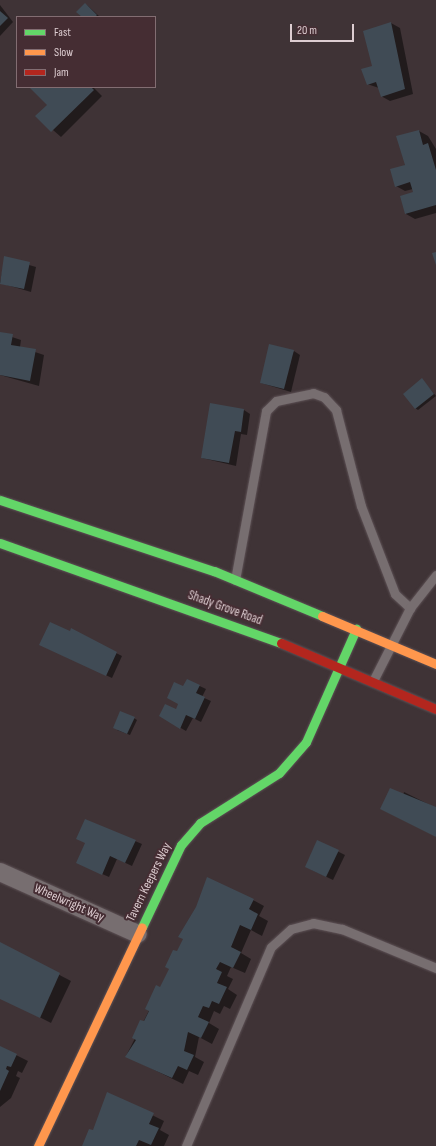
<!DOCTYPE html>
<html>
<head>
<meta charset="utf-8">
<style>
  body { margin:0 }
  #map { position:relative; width:436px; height:1146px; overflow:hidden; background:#3f3336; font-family:"Sofia Sans Condensed",sans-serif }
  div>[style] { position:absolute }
  .shadow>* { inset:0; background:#0007 }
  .building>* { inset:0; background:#404b55 }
  .roads { filter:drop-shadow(0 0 1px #5d5155) drop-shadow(0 0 1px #5d5155) }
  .lane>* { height:9px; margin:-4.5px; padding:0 4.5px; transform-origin:4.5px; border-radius:4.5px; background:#776e70 }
  .street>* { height:18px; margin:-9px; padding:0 9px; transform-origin:9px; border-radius:9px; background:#776e70 }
  .fast>* { height:9px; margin:-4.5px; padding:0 4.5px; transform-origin:4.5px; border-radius:4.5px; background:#63d668 }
  .slow>* { height:9px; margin:-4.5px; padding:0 4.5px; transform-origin:4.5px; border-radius:4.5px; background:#ff974d }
  .jam>* { height:9px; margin:-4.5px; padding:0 4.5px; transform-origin:4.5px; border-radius:4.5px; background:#b3261e }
  span { translate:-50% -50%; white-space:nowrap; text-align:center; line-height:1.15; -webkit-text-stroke:4px #452d33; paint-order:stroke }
  .street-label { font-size:13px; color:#ddcdd1 }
  .legend { position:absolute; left:16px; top:16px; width:140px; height:72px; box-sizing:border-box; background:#452d33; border:1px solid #826d72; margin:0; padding:5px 7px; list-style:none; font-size:12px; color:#ddcdd1 }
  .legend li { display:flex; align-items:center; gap:8px; height:20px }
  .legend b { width:20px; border:1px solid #826d72 }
  .scale { position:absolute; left:290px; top:24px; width:64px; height:18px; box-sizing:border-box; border:2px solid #ddcdd1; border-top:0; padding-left:5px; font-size:12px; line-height:14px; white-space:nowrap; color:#ddcdd1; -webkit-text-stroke:3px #452d33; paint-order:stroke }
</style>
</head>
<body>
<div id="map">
  <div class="shadow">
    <div style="clip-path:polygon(85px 4px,88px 6px,100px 17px,83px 17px)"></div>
    <div style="clip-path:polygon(0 5px,13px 22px,0 36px)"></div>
    <div style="clip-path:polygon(391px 23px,400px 28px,413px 94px,390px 101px,381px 96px,379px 88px,367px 84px)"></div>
    <div style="clip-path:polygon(31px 87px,93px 87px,102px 96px,61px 137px,37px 116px,48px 105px)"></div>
    <div style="clip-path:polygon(419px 131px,428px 136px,436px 149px,436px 213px,415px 219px,406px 214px,401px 197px,414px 193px,413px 189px,405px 191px,396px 186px)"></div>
    <div style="clip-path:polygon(5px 258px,36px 267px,31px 292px,0 283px)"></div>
    <div style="clip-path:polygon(0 333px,21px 340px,20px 347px,44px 355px,39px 386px,0 375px)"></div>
    <div style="clip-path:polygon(294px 351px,300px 355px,291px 392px,261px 383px)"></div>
    <div style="clip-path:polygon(422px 380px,436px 396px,418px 410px,415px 408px)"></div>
    <div style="clip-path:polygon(244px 410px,250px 414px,247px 435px,241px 434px,236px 466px,202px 458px)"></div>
    <div style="clip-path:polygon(47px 648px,116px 653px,122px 656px,112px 678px)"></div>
    <div style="clip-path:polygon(187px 680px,206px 689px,202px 697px,211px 701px,201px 722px,193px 718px,186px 731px,160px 716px,176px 711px)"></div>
    <div style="clip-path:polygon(134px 718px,137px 720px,130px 735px,117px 730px)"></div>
    <div style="clip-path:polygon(404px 792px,436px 808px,436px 837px,403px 796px)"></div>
    <div style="clip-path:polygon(86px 820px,142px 844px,132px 866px,117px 859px,109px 877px,84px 866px)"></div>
    <div style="clip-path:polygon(317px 841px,345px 855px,333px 880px,312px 870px)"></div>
    <div style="clip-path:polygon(253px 900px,264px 906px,259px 916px,268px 921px,262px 936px,251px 930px,241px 953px,251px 959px,245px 973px,231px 967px,227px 976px,233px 979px,228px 989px,237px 995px,230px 1009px,224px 1006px,220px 1014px,214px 1011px,209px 1023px,219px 1029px,212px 1044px,199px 1037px,195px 1057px,204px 1062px,198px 1075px,189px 1071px,183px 1084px,126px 1056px,178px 953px)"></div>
    <div style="clip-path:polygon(0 944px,71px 981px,51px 1023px,0 997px)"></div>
    <div style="clip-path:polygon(0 1047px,28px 1061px,22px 1073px,18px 1071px,16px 1076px,20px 1078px,11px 1098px,0 1107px)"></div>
    <div style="clip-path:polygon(108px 1093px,164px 1121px,160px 1130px,169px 1135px,164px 1146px,83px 1146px,93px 1132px)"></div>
  </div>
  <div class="building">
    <div style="clip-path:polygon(85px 3px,97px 15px,95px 17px,82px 17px,76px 12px)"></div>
    <div style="clip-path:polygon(0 11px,8px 18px,0 26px)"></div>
    <div style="clip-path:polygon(391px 22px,405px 89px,381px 97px,376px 82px,367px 85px,361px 69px,372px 66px,363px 31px)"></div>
    <div style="clip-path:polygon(29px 87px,91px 87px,94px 90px,51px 132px,35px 116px,47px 105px)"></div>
    <div style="clip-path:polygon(419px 130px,423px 145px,428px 143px,436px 170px,436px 205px,405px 214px,400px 196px,413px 192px,410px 182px,395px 187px,390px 169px,405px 165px,396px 136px)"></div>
    <div style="clip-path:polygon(436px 252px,436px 265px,432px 253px)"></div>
    <div style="clip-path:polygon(4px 256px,30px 262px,24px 289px,0 284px)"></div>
    <div style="clip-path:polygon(0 332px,13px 334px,11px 345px,36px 349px,30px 381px,0 375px)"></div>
    <div style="clip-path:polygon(269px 344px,294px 350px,284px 389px,260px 383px)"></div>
    <div style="clip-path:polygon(422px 378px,434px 394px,415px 409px,403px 394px)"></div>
    <div style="clip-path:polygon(210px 403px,244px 409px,241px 432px,235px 431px,229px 463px,201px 458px)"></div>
    <div style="clip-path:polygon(50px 622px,70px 631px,71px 628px,117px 652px,106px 676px,39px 645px)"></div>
    <div style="clip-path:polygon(187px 679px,200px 685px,196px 693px,205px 697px,195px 719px,186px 715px,180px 729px,159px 716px,165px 704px,176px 709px,178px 704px,167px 698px,174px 682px,183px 686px)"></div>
    <div style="clip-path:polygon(120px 711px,135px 717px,127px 734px,113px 728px)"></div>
    <div style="clip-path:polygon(390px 788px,436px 807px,436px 837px,380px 809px)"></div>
    <div style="clip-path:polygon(85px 819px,136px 840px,125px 863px,110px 856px,102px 875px,76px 863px,85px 843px,76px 839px)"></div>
    <div style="clip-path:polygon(317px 840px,339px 850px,326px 877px,305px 867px)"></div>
    <div style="clip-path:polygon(207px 877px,254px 899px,249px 909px,258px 914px,251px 930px,240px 925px,231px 947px,241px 952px,233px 968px,220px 962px,216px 969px,222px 972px,217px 983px,227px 987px,219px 1004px,212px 1001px,209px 1008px,203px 1006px,198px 1017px,209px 1022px,201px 1038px,188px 1032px,184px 1051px,194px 1055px,187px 1070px,178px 1066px,172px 1078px,125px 1057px,136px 1040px,132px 1038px,140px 1020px,144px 1021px,149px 1011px,145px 1009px,156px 985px,160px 987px,169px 969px,165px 967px,173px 950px,177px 951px,183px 939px,178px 937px,196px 907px)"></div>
    <div style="clip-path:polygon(0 942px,60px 973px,40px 1018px,0 999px)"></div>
    <div style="clip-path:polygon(0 1046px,17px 1054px,11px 1067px,7px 1066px,6px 1069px,9px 1071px,0 1091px)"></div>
    <div style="clip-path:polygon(107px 1092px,154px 1113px,149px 1124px,159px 1128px,151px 1145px,139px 1140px,136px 1146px,82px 1146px,89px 1129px,93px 1130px)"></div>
  </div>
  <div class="roads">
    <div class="lane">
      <div style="left:235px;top:580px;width:172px;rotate:-79.6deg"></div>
      <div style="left:266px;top:411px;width:14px;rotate:-45deg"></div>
      <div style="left:276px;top:401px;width:38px;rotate:-12deg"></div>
      <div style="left:313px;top:393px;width:12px;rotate:20deg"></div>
      <div style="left:324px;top:397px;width:18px;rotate:47deg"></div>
      <div style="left:336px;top:410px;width:99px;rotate:75.4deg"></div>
      <div style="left:361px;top:506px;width:94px;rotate:68.9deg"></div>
      <div style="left:395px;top:594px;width:21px;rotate:43deg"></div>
      <div style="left:374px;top:679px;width:80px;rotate:-63.1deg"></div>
      <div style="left:410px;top:608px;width:42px;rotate:-51.8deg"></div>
      <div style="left:186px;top:1146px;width:216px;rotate:-66.9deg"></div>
      <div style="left:271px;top:947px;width:27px;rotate:-42deg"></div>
      <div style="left:291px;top:929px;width:23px;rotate:-15deg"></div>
      <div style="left:313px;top:923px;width:30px;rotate:12deg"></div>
      <div style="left:342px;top:929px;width:102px;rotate:22.5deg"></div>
    </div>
    <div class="street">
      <div style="left:0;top:872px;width:151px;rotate:24.2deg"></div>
    </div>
    <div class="fast">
      <div style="left:0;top:500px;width:225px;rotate:18.4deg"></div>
      <div style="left:214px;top:571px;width:117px;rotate:22.6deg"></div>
      <div style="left:0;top:543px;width:298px;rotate:19.6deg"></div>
      <div style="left:142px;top:927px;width:91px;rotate:-64.6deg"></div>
      <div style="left:181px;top:845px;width:29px;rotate:-49deg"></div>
      <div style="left:200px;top:823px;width:93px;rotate:-32.3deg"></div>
      <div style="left:279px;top:773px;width:41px;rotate:-48.9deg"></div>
      <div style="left:306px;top:742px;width:124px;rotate:-66.1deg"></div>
    </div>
    <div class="slow">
      <div style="left:322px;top:616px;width:124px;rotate:22.8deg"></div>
      <div style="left:38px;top:1146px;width:242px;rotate:-64.6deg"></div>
    </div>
    <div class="jam">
      <div style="left:281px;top:643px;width:168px;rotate:23.1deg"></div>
    </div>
  </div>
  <div class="street-label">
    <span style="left:225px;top:608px;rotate:20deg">Shady Grove Road</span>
    <span style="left:149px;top:882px;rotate:-64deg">Tavern Keepers Way</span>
    <span style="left:69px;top:903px;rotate:24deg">Wheelwright Way</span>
  </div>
  <ul class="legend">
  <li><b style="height:5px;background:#63d668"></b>Fast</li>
  <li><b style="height:5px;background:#ff974d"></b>Slow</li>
  <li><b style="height:5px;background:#b3261e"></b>Jam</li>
  </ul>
  <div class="scale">20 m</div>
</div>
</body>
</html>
